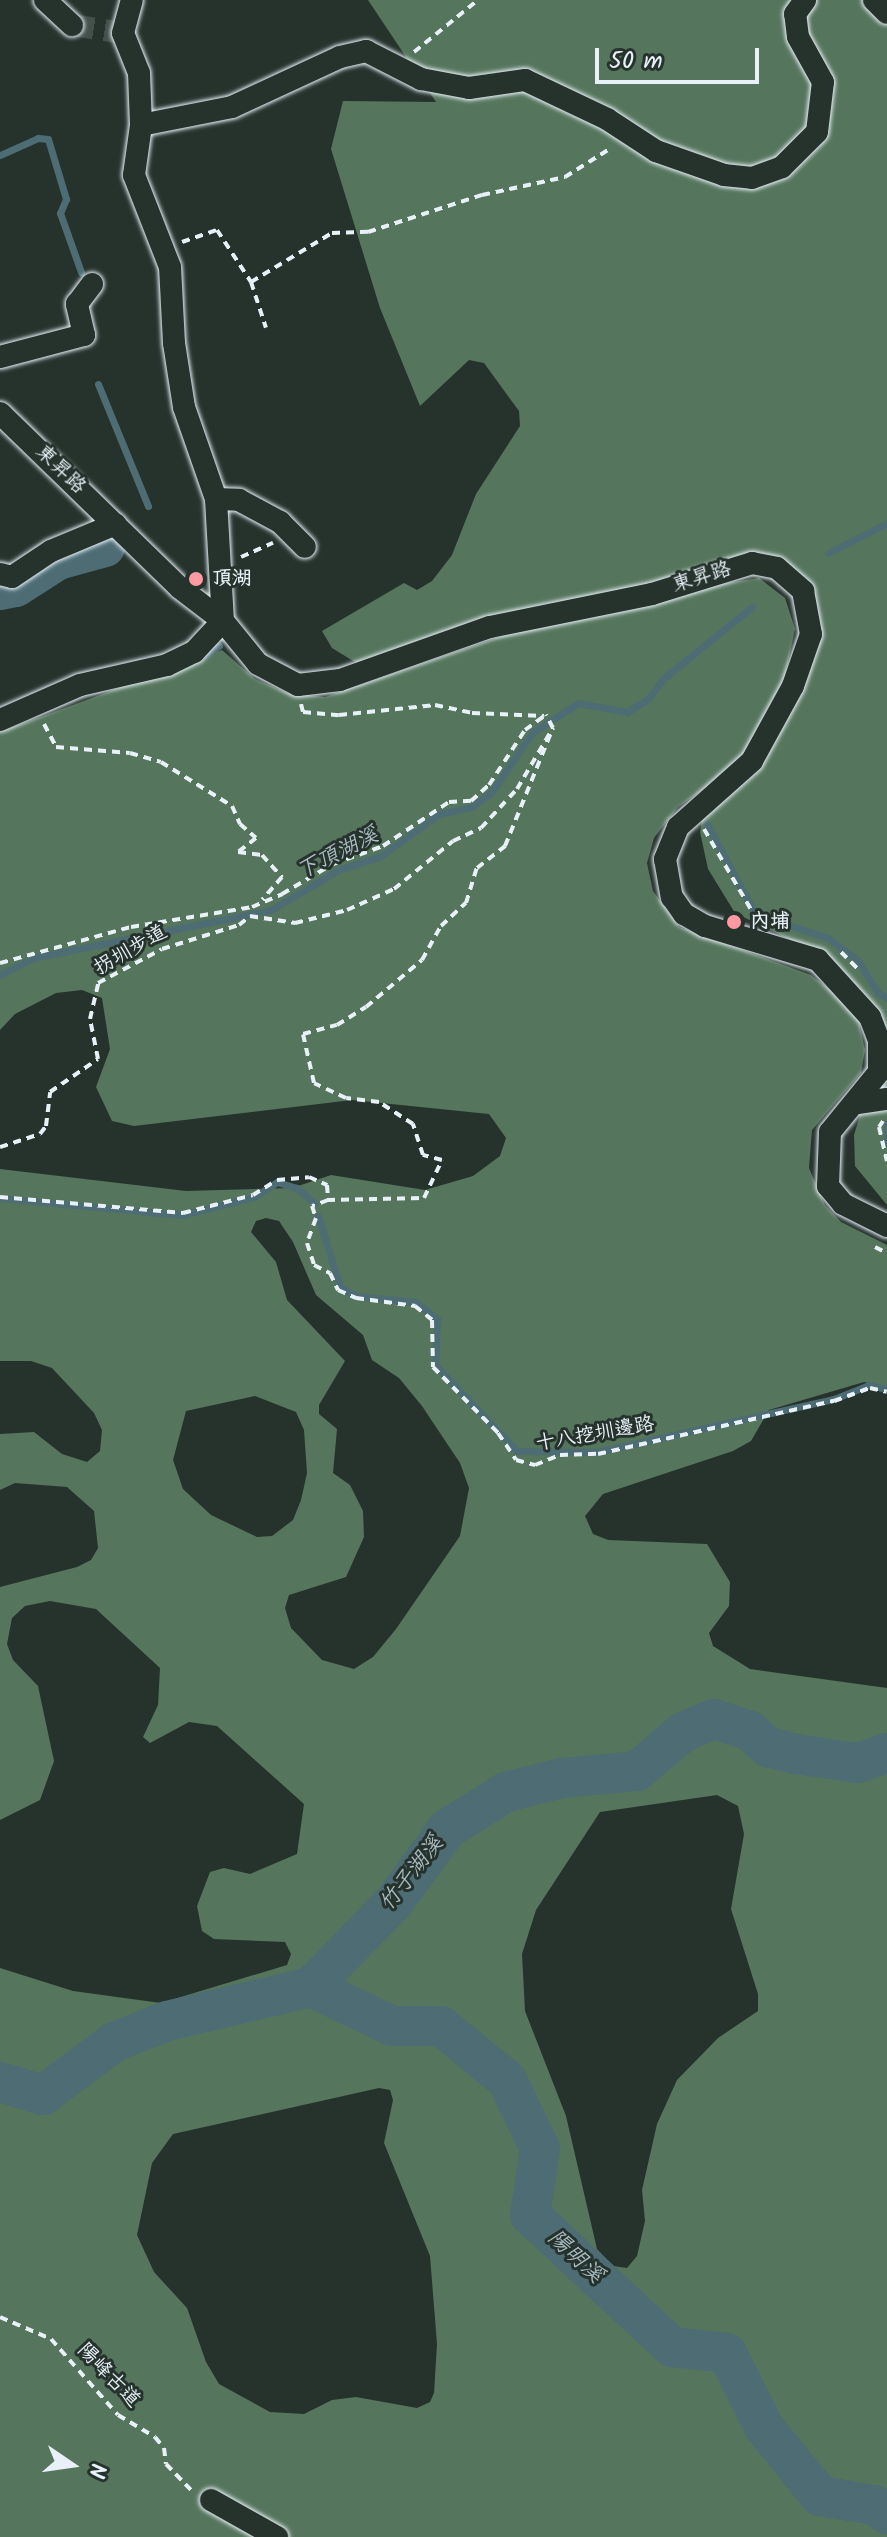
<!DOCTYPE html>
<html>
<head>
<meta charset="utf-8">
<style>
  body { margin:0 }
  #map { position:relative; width:887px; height:2537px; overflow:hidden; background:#26332d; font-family:Kalam,"LXGW WenKai TC",sans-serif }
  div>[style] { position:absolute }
  .green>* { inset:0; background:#56755d }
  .stream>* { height:7px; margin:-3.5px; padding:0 3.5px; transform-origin:3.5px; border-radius:3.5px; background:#4d6c74 }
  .river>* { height:40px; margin:-20px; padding:0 20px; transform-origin:20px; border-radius:20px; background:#4d6c74 }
  .minor-tunnel>* { height:22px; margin-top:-11px; transform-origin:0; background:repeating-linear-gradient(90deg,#43504b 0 22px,transparent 0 33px) }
  .path>* { height:4px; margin-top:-2px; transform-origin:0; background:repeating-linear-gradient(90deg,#e8f1f8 0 8px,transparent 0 14px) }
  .roads { filter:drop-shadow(0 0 2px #e8f1f8) drop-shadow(0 0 2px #e8f1f8) }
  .minor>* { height:22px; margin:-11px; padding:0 11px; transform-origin:11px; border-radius:11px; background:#26332d }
  .dots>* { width:22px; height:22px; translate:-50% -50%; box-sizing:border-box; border:4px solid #26332d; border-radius:50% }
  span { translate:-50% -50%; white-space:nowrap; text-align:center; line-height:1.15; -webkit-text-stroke:6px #26332d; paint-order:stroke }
  .street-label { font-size:20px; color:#e8f1f8 }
  .poi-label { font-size:20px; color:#e8f1f8; font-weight:700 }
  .left { translate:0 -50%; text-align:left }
  .water-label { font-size:22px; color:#aabcc3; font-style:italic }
  .north { position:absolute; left:32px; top:2425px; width:80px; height:80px; -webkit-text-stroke:6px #26332d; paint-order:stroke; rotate:103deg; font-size:22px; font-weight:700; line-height:32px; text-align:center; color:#e8f1f8 }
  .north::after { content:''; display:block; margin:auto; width:28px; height:36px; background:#e8f1f8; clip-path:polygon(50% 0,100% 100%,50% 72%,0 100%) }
  .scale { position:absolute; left:595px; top:48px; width:164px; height:36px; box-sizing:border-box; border:4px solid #e8f1f8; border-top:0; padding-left:10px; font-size:24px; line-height:28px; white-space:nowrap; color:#e8f1f8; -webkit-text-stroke:6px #26332d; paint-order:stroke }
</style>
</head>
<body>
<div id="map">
  <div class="green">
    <div style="clip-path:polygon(368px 0,887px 0,887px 1029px,829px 958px,735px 913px,708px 869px,700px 832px,703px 815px,811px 657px,789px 566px,667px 580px,358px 664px,332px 648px,322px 631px,404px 583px,417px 590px,432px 581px,452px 555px,476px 494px,520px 426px,519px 411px,484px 363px,469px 360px,420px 406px,380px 308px,331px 149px,343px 101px,436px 102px)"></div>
    <div style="clip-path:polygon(evenodd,759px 578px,785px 598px,795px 629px,781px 696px,733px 769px,678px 807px,654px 838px,647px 863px,653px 891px,679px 927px,811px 975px,847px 1003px,859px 1022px,865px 1050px,861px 1073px,812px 1130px,809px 1168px,825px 1205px,841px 1222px,887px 1245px,887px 1387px,864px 1382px,769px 1410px,751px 1441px,733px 1451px,603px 1494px,585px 1516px,593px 1534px,608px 1540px,707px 1544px,730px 1582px,729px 1606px,709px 1633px,713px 1646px,750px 1669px,887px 1688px,887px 2537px,0 2537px,0 1968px,73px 1991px,161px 2003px,287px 1965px,291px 1954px,285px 1942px,214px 1939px,202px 1931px,197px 1906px,210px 1872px,224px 1868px,250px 1874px,297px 1854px,304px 1804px,217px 1726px,189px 1722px,150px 1743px,143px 1737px,158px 1705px,160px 1668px,96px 1609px,50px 1601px,25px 1606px,12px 1618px,7px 1644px,13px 1660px,38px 1686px,54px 1761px,40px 1800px,0 1820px,0 1587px,77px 1567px,91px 1560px,98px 1548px,94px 1511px,67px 1487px,15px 1483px,0 1490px,0 1434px,34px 1432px,62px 1454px,87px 1462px,100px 1451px,102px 1430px,94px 1413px,52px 1368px,31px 1361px,0 1361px,0 1169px,186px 1191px,292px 1188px,331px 1175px,425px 1190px,473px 1176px,500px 1156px,506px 1138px,489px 1114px,352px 1100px,134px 1126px,112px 1121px,96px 1087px,110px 1049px,102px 998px,82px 990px,56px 993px,15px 1014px,0 1030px,0 732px,222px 650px,255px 679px,287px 693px,325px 697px,520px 630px,675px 591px,759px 578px,266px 1218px,279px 1221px,293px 1242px,316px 1295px,363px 1335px,372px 1360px,399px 1378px,422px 1406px,460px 1463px,469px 1488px,460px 1536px,396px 1629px,373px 1657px,354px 1669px,322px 1660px,291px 1628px,285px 1608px,289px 1595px,346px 1577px,364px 1537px,363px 1511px,350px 1485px,333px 1473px,337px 1429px,319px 1414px,319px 1405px,345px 1361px,287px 1300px,276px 1262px,251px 1232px,256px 1221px,266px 1218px,759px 578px,255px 1396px,296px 1412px,304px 1430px,307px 1473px,301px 1500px,293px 1520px,272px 1536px,257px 1537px,211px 1515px,183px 1489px,173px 1460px,186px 1411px,255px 1396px,759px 578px,717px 1795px,738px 1806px,744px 1834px,731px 1909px,758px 1994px,758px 2011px,718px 2038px,677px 2080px,657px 2124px,642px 2190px,645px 2221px,637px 2256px,627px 2268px,613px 2266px,597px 2249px,566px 2116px,525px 2011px,522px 1954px,536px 1910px,600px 1812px,717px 1795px,759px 578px,379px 2088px,390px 2090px,393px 2100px,384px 2143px,430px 2256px,437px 2344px,434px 2393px,430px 2402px,417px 2408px,356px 2397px,332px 2400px,304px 2414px,270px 2412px,219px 2384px,206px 2362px,187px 2308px,154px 2272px,137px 2235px,152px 2163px,173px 2134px,379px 2088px)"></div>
    <div style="clip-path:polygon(887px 1075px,887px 1205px,855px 1166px,854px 1135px,861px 1112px)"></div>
  </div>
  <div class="stream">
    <div style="left:0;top:155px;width:42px;rotate:-24.1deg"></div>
    <div style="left:38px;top:138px;width:10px;rotate:6deg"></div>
    <div style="left:48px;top:139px;width:63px;rotate:73.3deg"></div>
    <div style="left:66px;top:199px;width:15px;rotate:113deg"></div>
    <div style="left:60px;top:213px;width:63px;rotate:70.4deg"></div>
    <div style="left:98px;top:384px;width:132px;rotate:67.7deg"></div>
    <div style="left:828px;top:553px;width:66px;rotate:-27deg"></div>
    <div style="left:204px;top:656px;width:18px;rotate:-34deg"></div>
    <div style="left:707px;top:824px;width:102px;rotate:61.9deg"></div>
    <div style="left:755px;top:914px;width:77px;rotate:18.2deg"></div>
    <div style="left:828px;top:938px;width:38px;rotate:37deg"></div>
    <div style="left:858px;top:961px;width:38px;rotate:58deg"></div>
    <div style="left:878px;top:993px;width:10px;rotate:29deg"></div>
    <div style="left:0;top:975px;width:37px;rotate:-27deg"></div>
    <div style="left:33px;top:958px;width:243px;rotate:-11.4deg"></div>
    <div style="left:271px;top:910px;width:78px;rotate:-30.8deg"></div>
    <div style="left:338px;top:870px;width:45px;rotate:-18deg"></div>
    <div style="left:381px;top:856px;width:72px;rotate:-35.9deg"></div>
    <div style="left:439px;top:814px;width:33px;rotate:-12deg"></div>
    <div style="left:471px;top:807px;width:24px;rotate:-35deg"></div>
    <div style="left:491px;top:793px;width:73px;rotate:-55.7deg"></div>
    <div style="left:532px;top:733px;width:55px;rotate:-33.1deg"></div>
    <div style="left:578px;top:703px;width:50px;rotate:10.4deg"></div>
    <div style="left:627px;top:712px;width:25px;rotate:-32deg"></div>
    <div style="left:648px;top:699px;width:26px;rotate:-53deg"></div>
    <div style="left:664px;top:678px;width:113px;rotate:-38.9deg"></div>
    <div style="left:887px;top:1124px;width:18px;rotate:90deg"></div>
    <div style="left:0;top:1198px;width:183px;rotate:5.3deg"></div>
    <div style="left:182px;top:1215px;width:74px;rotate:-14deg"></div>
    <div style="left:254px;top:1197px;width:27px;rotate:-33deg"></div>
    <div style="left:277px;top:1182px;width:21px;rotate:17deg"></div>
    <div style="left:297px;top:1188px;width:23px;rotate:41deg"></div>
    <div style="left:318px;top:1216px;width:74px;rotate:72.8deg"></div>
    <div style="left:340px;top:1287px;width:18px;rotate:29deg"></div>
    <div style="left:356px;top:1296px;width:60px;rotate:5.7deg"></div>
    <div style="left:416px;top:1302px;width:27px;rotate:39deg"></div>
    <div style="left:437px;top:1319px;width:46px;rotate:92.5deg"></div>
    <div style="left:435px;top:1365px;width:119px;rotate:46.4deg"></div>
    <div style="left:517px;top:1451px;width:81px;rotate:0.7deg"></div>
    <div style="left:598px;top:1452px;width:242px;rotate:-12.7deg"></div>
    <div style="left:834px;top:1399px;width:37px;rotate:-22deg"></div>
    <div style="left:868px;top:1385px;width:19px;rotate:12deg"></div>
  </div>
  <div class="river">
    <div style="left:0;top:590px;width:16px;rotate:-11deg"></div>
    <div style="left:16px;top:587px;width:50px;rotate:-32.7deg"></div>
    <div style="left:58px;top:560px;width:49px;rotate:-15.5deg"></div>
    <div style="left:311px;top:1987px;width:90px;rotate:25.7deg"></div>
    <div style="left:392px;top:2026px;width:49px"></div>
    <div style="left:441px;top:2026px;width:85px;rotate:39.3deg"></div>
    <div style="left:507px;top:2080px;width:76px;rotate:64.4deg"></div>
    <div style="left:540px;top:2149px;width:67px;rotate:98.6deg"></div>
    <div style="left:530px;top:2215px;width:194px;rotate:42.9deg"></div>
    <div style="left:672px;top:2347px;width:55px;rotate:6.2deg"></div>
    <div style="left:727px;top:2353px;width:83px;rotate:63.4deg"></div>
    <div style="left:764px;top:2427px;width:89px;rotate:50.9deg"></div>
    <div style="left:820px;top:2496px;width:55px;rotate:9.5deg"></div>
    <div style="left:874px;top:2505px;width:16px;rotate:35deg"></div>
    <div style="left:0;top:2082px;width:45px;rotate:16.8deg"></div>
    <div style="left:43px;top:2095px;width:89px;rotate:-36.7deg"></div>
    <div style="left:114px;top:2042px;width:57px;rotate:-21.6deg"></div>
    <div style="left:167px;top:2021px;width:148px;rotate:-13.3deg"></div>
    <div style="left:311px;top:1987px;width:119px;rotate:-45.7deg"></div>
    <div style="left:394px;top:1902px;width:90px;rotate:-54deg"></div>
    <div style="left:447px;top:1829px;width:70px;rotate:-32.1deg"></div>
    <div style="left:506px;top:1792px;width:58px;rotate:-14deg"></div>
    <div style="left:562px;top:1778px;width:75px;rotate:-5.3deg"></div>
    <div style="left:637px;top:1771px;width:60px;rotate:-40.3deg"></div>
    <div style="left:683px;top:1732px;width:34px;rotate:-23deg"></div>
    <div style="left:714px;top:1719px;width:38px;rotate:18deg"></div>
    <div style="left:750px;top:1731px;width:24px;rotate:42deg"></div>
    <div style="left:768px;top:1747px;width:29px;rotate:14deg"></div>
    <div style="left:796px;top:1754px;width:62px;rotate:8.4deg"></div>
    <div style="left:857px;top:1763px;width:32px;rotate:-18deg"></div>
  </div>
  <div class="minor-tunnel">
    <div style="left:72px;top:25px;width:52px;rotate:8.9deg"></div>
  </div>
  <div class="path">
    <div style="left:414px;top:52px;width:82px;rotate:-39.1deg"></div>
    <div style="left:182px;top:242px;width:37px;rotate:-19deg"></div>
    <div style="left:217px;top:230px;width:62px;rotate:56.8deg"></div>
    <div style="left:251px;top:282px;width:95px;rotate:-31.2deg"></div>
    <div style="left:332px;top:233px;width:36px;rotate:-2deg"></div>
    <div style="left:368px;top:232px;width:120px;rotate:-18deg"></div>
    <div style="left:482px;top:195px;width:85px;rotate:-12.2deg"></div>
    <div style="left:565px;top:177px;width:54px;rotate:-32.2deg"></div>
    <div style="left:251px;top:282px;width:48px;rotate:71.9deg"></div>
    <div style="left:241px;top:557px;width:35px;rotate:-24deg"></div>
    <div style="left:301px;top:704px;width:8px;rotate:76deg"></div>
    <div style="left:303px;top:712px;width:36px;rotate:5deg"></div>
    <div style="left:339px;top:715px;width:97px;rotate:-5.9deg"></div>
    <div style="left:435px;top:705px;width:38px;rotate:12deg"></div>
    <div style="left:472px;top:713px;width:72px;rotate:2.4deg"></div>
    <div style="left:44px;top:724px;width:26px;rotate:62deg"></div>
    <div style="left:56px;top:747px;width:74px;rotate:4.6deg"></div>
    <div style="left:130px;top:753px;width:32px;rotate:16deg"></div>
    <div style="left:161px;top:762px;width:84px;rotate:31.8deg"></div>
    <div style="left:232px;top:806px;width:20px;rotate:66deg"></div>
    <div style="left:240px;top:824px;width:21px;rotate:41deg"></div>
    <div style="left:256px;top:838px;width:23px;rotate:142deg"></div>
    <div style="left:238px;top:852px;width:24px;rotate:7deg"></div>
    <div style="left:262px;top:855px;width:30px;rotate:48deg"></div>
    <div style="left:282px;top:877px;width:30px;rotate:131deg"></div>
    <div style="left:704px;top:829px;width:103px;rotate:59.7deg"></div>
    <div style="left:250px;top:916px;width:46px;rotate:8.8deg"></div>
    <div style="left:295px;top:923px;width:54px;rotate:-14deg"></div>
    <div style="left:347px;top:910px;width:51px;rotate:-24.1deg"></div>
    <div style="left:394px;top:889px;width:76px;rotate:-39.1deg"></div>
    <div style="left:453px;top:841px;width:31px;rotate:-25deg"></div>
    <div style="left:481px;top:828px;width:53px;rotate:-47.3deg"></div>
    <div style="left:517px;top:789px;width:71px;rotate:-59.5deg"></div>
    <div style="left:553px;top:728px;width:15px;rotate:-118deg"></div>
    <div style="left:841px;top:952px;width:27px;rotate:45deg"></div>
    <div style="left:0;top:963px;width:136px;rotate:-15.4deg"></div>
    <div style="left:131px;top:927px;width:123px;rotate:-9.4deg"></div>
    <div style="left:252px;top:907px;width:33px;rotate:-23deg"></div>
    <div style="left:282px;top:894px;width:59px;rotate:-30.5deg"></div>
    <div style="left:333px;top:864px;width:53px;rotate:-19.8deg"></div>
    <div style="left:383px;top:846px;width:79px;rotate:-33.7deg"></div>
    <div style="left:449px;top:802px;width:22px;rotate:-3deg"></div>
    <div style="left:471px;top:801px;width:24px;rotate:-42deg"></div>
    <div style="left:489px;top:785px;width:66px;rotate:-56.8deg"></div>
    <div style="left:525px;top:730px;width:26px;rotate:-36deg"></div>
    <div style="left:883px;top:1121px;width:7px;rotate:124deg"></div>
    <div style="left:879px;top:1127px;width:35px;rotate:77deg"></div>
    <div style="left:0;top:1147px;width:42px;rotate:-18deg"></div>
    <div style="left:40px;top:1134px;width:10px;rotate:-53deg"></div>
    <div style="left:46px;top:1126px;width:34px;rotate:-83deg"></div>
    <div style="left:50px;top:1092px;width:58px;rotate:-34.5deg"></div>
    <div style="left:98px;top:1059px;width:41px;rotate:-101.3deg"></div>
    <div style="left:90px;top:1019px;width:37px;rotate:-77deg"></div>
    <div style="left:98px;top:983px;width:72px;rotate:-28deg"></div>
    <div style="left:162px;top:949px;width:81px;rotate:-17.3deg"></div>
    <div style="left:239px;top:925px;width:14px;rotate:-39deg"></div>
    <div style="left:0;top:1197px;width:184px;rotate:5deg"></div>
    <div style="left:183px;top:1213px;width:72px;rotate:-14.4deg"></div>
    <div style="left:253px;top:1195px;width:28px;rotate:-32deg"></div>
    <div style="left:277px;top:1180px;width:32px;rotate:-5deg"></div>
    <div style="left:309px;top:1177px;width:20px;rotate:24deg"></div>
    <div style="left:327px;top:1185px;width:15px;rotate:86deg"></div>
    <div style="left:328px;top:1200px;width:17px;rotate:159deg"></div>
    <div style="left:312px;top:1206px;width:13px;rotate:72deg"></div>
    <div style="left:316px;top:1218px;width:27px;rotate:110deg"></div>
    <div style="left:307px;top:1243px;width:23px;rotate:72deg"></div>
    <div style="left:314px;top:1265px;width:18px;rotate:27deg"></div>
    <div style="left:330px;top:1273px;width:19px;rotate:65deg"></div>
    <div style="left:338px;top:1290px;width:20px;rotate:24deg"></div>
    <div style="left:356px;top:1298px;width:60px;rotate:7.7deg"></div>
    <div style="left:415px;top:1306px;width:22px;rotate:39deg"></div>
    <div style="left:432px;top:1320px;width:47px;rotate:88.8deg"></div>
    <div style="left:433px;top:1367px;width:93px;rotate:45.4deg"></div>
    <div style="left:498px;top:1433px;width:32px;rotate:56deg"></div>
    <div style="left:516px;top:1460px;width:20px;rotate:15deg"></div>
    <div style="left:535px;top:1465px;width:27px;rotate:-22deg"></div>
    <div style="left:560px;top:1455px;width:38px;rotate:-2deg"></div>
    <div style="left:598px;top:1454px;width:242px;rotate:-12.7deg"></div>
    <div style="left:834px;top:1401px;width:38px;rotate:-20deg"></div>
    <div style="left:870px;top:1388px;width:17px;rotate:13deg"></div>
    <div style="left:327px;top:1200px;width:97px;rotate:-1.2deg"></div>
    <div style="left:424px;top:1198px;width:42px;rotate:-64.7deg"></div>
    <div style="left:442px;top:1160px;width:20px;rotate:-165deg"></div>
    <div style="left:423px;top:1155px;width:33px;rotate:-108deg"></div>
    <div style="left:413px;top:1124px;width:40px;rotate:-147.1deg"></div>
    <div style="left:379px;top:1102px;width:33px;rotate:-173deg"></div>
    <div style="left:346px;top:1098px;width:35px;rotate:-155deg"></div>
    <div style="left:314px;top:1083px;width:50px;rotate:-102.7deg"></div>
    <div style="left:303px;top:1034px;width:35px;rotate:-15deg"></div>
    <div style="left:337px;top:1025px;width:34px;rotate:-32deg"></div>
    <div style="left:366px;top:1007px;width:73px;rotate:-40deg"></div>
    <div style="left:422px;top:960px;width:39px;rotate:-61deg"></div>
    <div style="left:441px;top:926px;width:34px;rotate:-43deg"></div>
    <div style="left:466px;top:903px;width:37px;rotate:-73deg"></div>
    <div style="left:477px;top:868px;width:36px;rotate:-38deg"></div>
    <div style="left:505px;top:846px;width:127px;rotate:-67.9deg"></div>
    <div style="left:875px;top:1247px;width:13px;rotate:27deg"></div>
    <div style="left:0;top:2317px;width:56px;rotate:23.3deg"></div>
    <div style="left:51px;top:2339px;width:101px;rotate:48.6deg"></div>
    <div style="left:118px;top:2415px;width:43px;rotate:30.7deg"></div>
    <div style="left:155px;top:2437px;width:14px;rotate:51deg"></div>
    <div style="left:164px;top:2448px;width:16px;rotate:83deg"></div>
    <div style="left:166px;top:2464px;width:39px;rotate:46deg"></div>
  </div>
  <div class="roads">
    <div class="minor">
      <div style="left:45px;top:0;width:37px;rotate:43deg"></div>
      <div style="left:874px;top:0;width:18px;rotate:45deg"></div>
      <div style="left:141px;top:125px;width:93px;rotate:-11.2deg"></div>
      <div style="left:232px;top:107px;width:119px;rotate:-24.8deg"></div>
      <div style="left:340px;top:57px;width:27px;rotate:-13deg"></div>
      <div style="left:366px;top:51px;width:62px;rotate:27deg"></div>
      <div style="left:421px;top:79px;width:49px;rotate:10.6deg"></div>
      <div style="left:469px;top:88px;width:57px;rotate:-8.1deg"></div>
      <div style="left:525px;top:80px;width:91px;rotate:25.4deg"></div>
      <div style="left:607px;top:119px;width:59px;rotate:33.1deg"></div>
      <div style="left:656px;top:151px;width:72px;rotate:19.4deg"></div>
      <div style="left:724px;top:175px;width:28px;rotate:6deg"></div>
      <div style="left:752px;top:178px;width:32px;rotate:-20deg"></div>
      <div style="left:782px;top:167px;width:49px;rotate:-45deg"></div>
      <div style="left:817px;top:132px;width:50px;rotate:-83.2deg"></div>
      <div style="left:823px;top:82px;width:51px;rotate:-119.1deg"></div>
      <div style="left:798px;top:37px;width:23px;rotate:-97deg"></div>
      <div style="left:795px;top:14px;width:17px;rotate:-54deg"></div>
      <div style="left:0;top:357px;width:87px;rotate:-14.7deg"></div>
      <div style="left:84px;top:335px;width:32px;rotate:-103deg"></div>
      <div style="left:77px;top:304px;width:25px;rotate:-53deg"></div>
      <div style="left:0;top:413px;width:251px;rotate:44.2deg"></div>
      <div style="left:180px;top:588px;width:54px;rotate:37.5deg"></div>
      <div style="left:223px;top:621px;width:55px;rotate:50.9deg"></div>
      <div style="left:258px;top:664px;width:45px;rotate:27.7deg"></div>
      <div style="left:298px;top:685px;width:42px;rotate:-6.8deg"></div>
      <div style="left:340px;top:680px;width:159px;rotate:-19.5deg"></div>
      <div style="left:490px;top:627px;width:165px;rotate:-11.5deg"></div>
      <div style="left:652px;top:594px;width:105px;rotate:-17.2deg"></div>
      <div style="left:752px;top:563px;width:25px;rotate:11deg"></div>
      <div style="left:777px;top:568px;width:35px;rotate:41deg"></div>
      <div style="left:803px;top:591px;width:44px;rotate:79.5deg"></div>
      <div style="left:811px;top:634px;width:55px;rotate:109.1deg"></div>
      <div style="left:793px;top:686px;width:85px;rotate:118.7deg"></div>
      <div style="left:752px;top:761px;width:99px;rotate:138.3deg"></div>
      <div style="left:678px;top:827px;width:35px;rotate:112deg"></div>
      <div style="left:665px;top:859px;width:39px;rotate:80deg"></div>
      <div style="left:672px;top:897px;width:21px;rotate:55deg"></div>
      <div style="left:684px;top:914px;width:24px;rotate:30deg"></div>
      <div style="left:705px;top:926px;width:118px;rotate:16.7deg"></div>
      <div style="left:818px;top:960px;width:77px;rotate:47.6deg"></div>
      <div style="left:870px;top:1017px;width:26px;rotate:69deg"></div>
      <div style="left:879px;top:1041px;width:31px;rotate:90deg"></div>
      <div style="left:879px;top:1072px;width:77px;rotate:129.2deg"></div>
      <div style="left:830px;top:1132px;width:54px;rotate:92.1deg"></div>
      <div style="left:828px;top:1186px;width:23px;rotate:50deg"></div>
      <div style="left:843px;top:1204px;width:49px;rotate:26.6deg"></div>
      <div style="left:216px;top:499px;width:23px;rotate:2deg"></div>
      <div style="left:239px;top:500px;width:47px;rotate:28.2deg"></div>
      <div style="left:280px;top:522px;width:35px;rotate:45deg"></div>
      <div style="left:0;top:574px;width:12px;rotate:14deg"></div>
      <div style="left:12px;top:577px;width:47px;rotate:-33.7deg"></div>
      <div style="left:51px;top:551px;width:70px;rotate:-22.6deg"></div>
      <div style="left:0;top:720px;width:87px;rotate:-23.6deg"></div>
      <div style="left:80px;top:685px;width:89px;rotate:-12.9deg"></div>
      <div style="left:167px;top:665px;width:30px;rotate:-26deg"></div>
      <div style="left:194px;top:652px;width:42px;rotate:-46.9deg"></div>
      <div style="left:223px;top:621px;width:122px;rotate:-93.3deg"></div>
      <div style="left:216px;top:499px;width:97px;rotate:-109.2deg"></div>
      <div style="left:184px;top:407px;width:65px;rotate:-98.9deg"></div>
      <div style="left:174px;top:343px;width:76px;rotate:-93deg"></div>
      <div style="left:170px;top:267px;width:99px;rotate:-111.4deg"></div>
      <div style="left:134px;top:175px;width:50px;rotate:-82deg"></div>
      <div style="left:141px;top:125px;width:52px;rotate:-92.2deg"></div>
      <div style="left:139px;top:73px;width:43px;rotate:-111.8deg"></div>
      <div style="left:123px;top:33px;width:34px;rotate:-75deg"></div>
      <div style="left:858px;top:1103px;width:29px;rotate:-8deg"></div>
      <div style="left:211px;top:2500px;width:76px;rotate:29.3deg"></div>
    </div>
  </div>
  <div class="dots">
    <div style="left:196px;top:579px;background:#ff9aa2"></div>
    <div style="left:734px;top:922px;background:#ff9aa2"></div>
  </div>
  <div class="street-label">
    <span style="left:60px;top:470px;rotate:44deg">東昇路</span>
    <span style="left:702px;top:578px;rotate:-17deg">東昇路</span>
    <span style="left:131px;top:951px;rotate:-30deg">拐圳步道</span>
    <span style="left:595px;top:1435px;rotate:-10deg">十八挖圳邊路</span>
    <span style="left:108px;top:2376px;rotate:46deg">陽峰古道</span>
  </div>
  <div class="poi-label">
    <span class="left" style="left:212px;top:579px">頂湖</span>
    <span class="left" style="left:750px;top:922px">內埔</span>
  </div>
  <div class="water-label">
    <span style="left:338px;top:854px;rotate:-27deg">下頂湖溪</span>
    <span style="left:412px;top:1874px;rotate:-52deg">竹子湖溪</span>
    <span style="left:575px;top:2257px;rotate:43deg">陽明溪</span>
  </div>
  <div class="north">N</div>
  <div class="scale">50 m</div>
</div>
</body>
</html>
